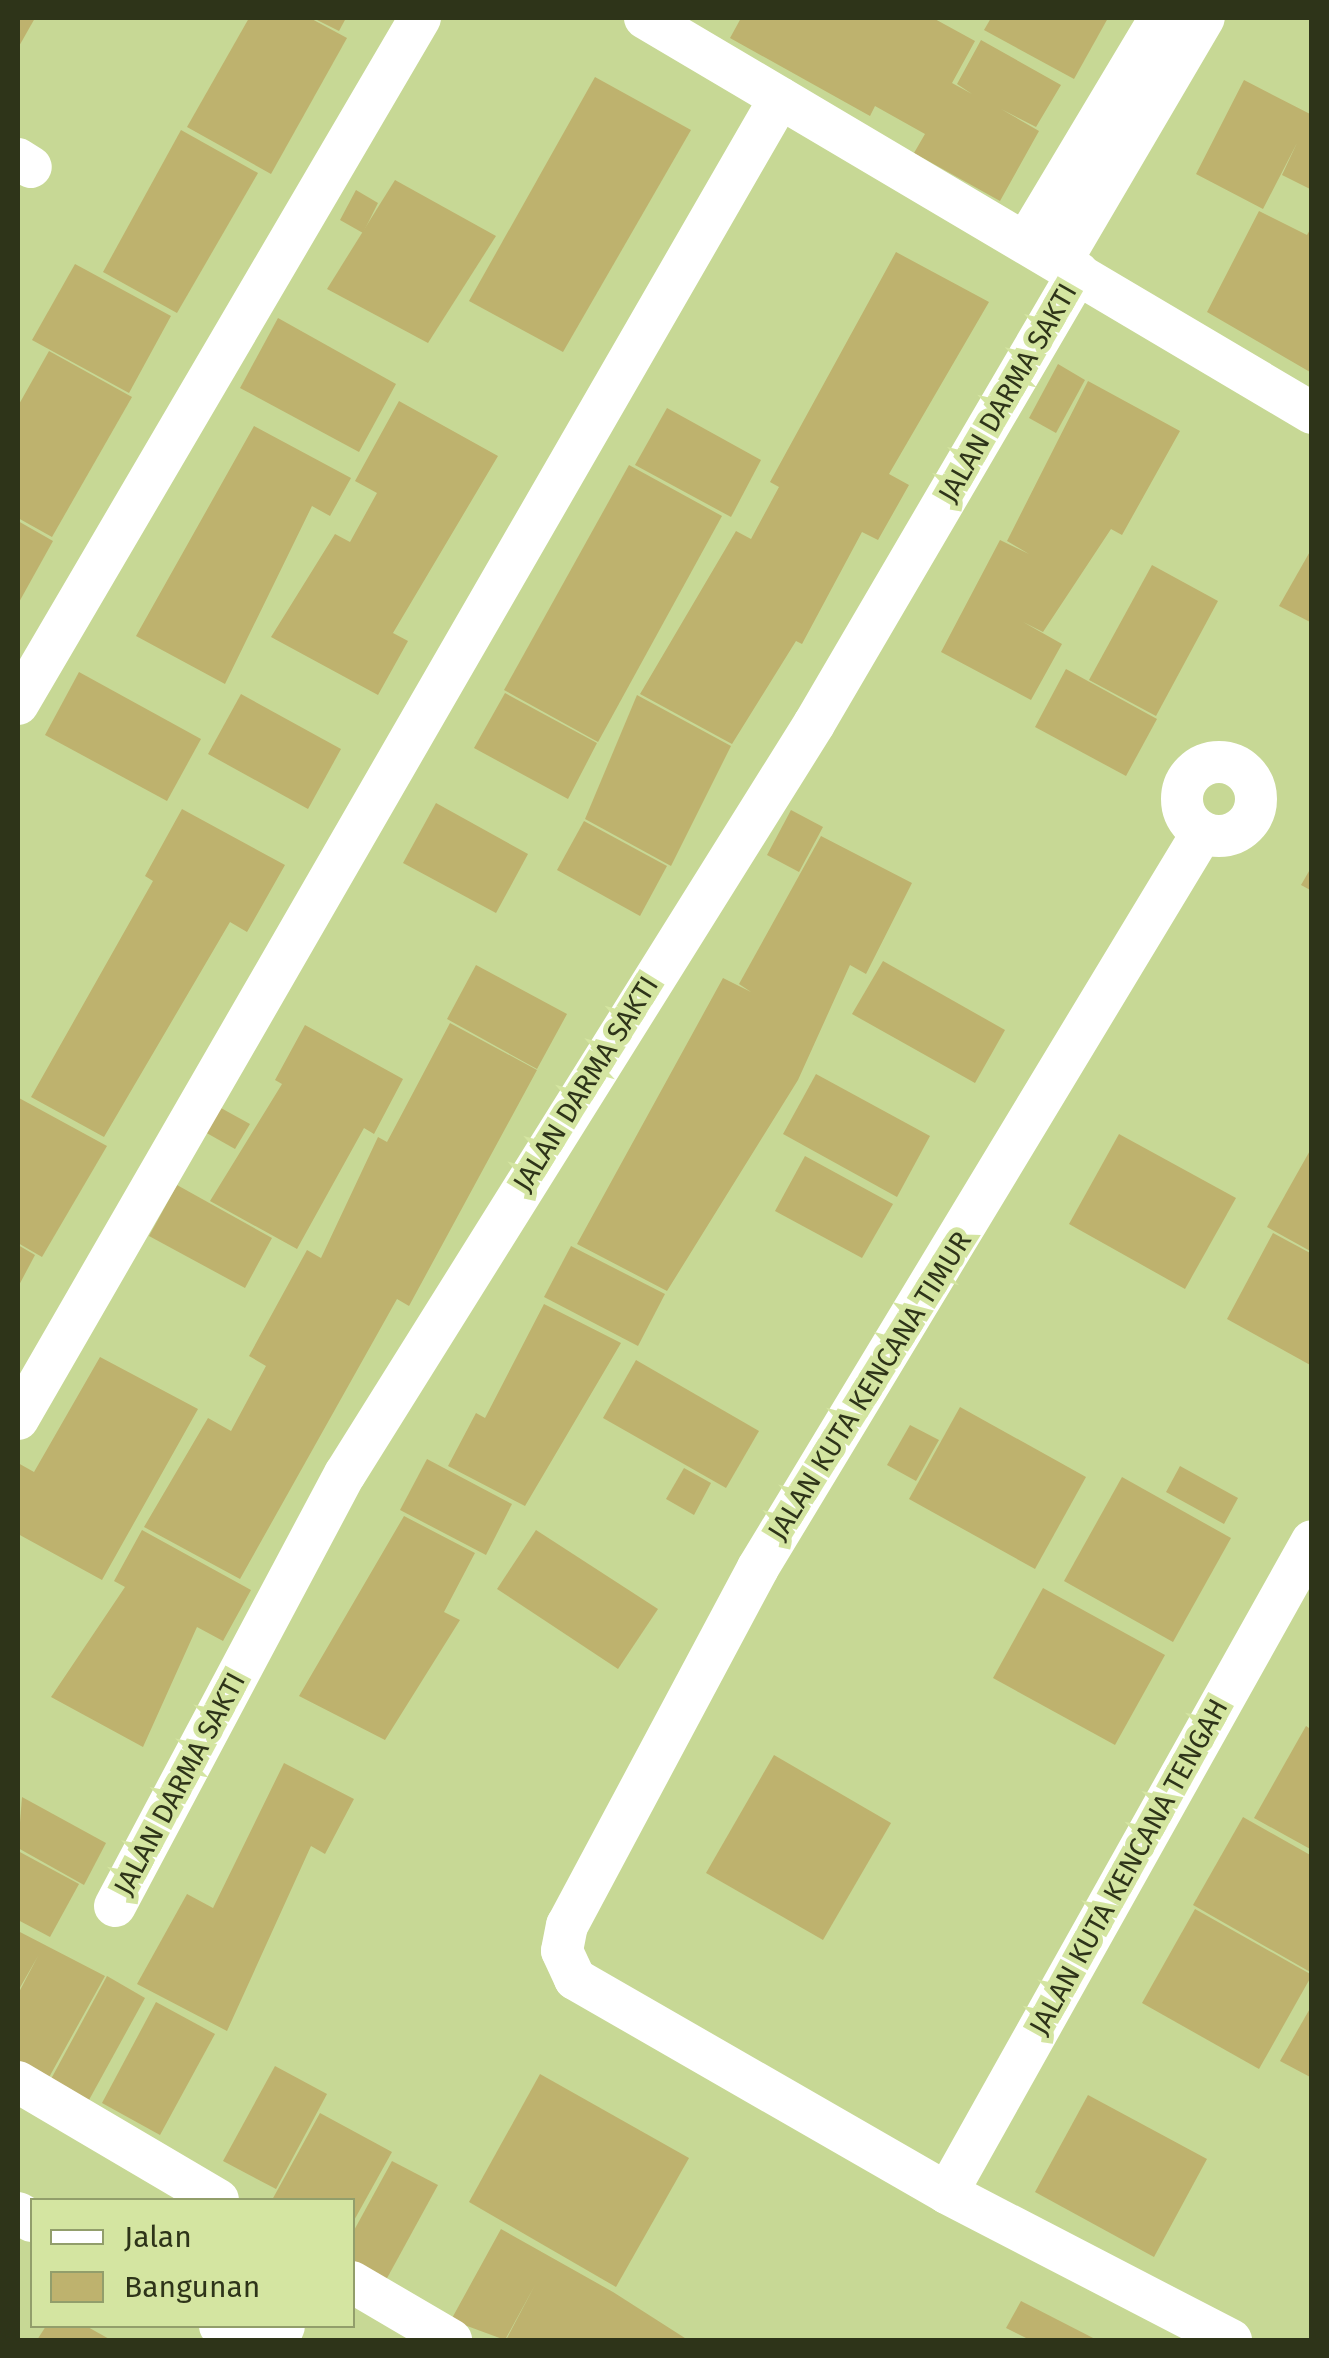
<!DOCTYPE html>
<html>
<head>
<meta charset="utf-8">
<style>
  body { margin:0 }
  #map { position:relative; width:1329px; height:2358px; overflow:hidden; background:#c7d895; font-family:"Fira Sans",sans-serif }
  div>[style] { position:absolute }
  .building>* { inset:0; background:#beb26e }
  .minor>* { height:42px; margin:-21px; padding:0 21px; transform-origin:21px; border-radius:21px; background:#fff }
  .minor>.ring { margin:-21px; padding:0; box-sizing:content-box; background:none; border:42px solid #fff; border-radius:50% }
  span { translate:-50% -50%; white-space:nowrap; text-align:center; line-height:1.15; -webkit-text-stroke:10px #d4e5a1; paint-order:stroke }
  .street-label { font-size:28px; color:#2e3419 }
  .frame { position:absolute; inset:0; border:20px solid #2e3419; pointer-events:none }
  .legend { position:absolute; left:30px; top:2198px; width:325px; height:130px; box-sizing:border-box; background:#d4e5a1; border:2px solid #929e6b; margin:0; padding:12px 18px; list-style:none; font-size:30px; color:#2e3419 }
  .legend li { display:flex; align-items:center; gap:20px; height:50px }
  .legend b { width:50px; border:2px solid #929e6b }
</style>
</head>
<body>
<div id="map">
  <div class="building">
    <div style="clip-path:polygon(18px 18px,35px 18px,18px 48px)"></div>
    <div style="clip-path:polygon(249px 18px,310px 18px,347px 38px,271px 174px,187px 127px)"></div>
    <div style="clip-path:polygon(313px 18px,346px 18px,339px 31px)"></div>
    <div style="clip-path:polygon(741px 18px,933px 18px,975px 41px,952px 83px,972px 94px,957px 84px,981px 40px,1061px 85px,1036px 127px,1001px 109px,1039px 131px,1000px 201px,914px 153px,925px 134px,875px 106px,870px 116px,730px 38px)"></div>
    <div style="clip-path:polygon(991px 18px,1108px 18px,1074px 79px,984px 30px)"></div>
    <div style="clip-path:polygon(595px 77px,691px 130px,563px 352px,469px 301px)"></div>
    <div style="clip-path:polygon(1244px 80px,1312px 115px,1312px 190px,1282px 175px,1297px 143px,1263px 209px,1196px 174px)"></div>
    <div style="clip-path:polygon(181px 130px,258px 173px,177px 313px,103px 272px)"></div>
    <div style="clip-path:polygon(395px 180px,496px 236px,428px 343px,327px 289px)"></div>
    <div style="clip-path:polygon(356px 190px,378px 203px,363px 233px,340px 220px)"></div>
    <div style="clip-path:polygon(1259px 211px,1307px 235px,1312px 226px,1310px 372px,1207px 312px)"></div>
    <div style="clip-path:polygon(896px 252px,989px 302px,889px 474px,909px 485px,878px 540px,862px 532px,802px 644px,796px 641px,732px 744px,640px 694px,736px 531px,751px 539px,779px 487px,770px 482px)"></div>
    <div style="clip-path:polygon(75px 264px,171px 316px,129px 393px,32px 340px)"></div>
    <div style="clip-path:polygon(278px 318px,396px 384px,359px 452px,240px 388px)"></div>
    <div style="clip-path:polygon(49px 351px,132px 397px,52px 537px,18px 518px,18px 406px)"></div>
    <div style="clip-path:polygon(1058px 364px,1085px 380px,1056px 433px,1029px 418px)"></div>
    <div style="clip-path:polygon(1088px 381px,1180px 431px,1122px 535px,1111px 529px,1043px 632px,1023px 622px,1062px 644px,1031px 700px,941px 652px,1000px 540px,1029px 554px,1007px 541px)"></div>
    <div style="clip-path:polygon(399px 401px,498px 456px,393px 633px,408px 641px,378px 695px,271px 637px,335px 534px,350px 542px,377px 493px,355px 481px)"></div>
    <div style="clip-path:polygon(667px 408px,761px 460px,731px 517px,635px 465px)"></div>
    <div style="clip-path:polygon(254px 426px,351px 478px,330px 516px,312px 506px,225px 684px,136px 636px)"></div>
    <div style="clip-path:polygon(629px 465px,722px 516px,598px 742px,504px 690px)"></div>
    <div style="clip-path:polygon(18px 521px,53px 541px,18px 604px)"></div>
    <div style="clip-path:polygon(1312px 548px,1312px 623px,1279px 606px)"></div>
    <div style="clip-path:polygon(1152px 565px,1218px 601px,1156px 716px,1089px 680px)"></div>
    <div style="clip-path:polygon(1066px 669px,1157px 719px,1126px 776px,1035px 727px)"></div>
    <div style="clip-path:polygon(79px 672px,201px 739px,167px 801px,45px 735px)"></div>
    <div style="clip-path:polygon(505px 693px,597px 743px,568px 799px,474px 748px)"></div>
    <div style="clip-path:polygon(241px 694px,341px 749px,308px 809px,208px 754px)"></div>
    <div style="clip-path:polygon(637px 695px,731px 746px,671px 866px,585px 819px)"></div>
    <div style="clip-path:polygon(436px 803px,528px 854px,496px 913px,403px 863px)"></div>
    <div style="clip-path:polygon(182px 809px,285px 865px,247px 932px,230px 922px,104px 1137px,31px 1097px,153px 881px,145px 876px)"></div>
    <div style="clip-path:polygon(791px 810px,823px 827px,799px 872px,767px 855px)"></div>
    <div style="clip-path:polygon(584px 821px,667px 866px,640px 916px,557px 870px)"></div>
    <div style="clip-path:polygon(821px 836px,912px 883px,866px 974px,850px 965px,798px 1080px,667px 1291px,577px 1244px,723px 978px,751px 992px,739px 984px)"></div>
    <div style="clip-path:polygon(1312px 866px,1312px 891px,1301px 885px)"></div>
    <div style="clip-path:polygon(883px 961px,1005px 1030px,975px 1083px,852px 1014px)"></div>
    <div style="clip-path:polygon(476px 965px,567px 1014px,537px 1069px,447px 1019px)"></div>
    <div style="clip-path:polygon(450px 1023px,537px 1070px,409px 1306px,397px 1299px,240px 1579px,144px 1527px,208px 1418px,231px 1431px,266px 1366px,249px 1356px,307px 1250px,321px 1258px,378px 1137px,387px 1142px)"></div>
    <div style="clip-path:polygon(305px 1025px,403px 1079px,374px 1134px,364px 1128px,297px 1249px,210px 1201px,282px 1084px,275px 1080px)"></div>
    <div style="clip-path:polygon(816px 1074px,930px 1136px,897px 1197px,783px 1134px)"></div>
    <div style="clip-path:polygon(19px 1098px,107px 1146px,42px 1257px,18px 1243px)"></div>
    <div style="clip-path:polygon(210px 1102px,250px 1124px,235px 1149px,196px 1127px)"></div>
    <div style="clip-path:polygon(1119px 1134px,1236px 1198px,1185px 1289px,1069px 1224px)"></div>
    <div style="clip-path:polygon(1312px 1147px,1312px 1252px,1267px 1227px)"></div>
    <div style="clip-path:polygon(805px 1156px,893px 1204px,862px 1258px,775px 1211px)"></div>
    <div style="clip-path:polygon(177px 1185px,272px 1238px,245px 1288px,149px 1236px)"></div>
    <div style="clip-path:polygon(1273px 1233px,1312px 1254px,1312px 1366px,1227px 1319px)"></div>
    <div style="clip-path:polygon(18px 1245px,35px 1255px,18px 1287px)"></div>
    <div style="clip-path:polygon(571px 1246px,665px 1294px,638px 1346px,544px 1297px)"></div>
    <div style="clip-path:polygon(544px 1304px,621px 1343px,525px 1506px,448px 1466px,476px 1413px,485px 1418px)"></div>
    <div style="clip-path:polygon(100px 1357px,198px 1409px,102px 1580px,18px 1534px,18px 1463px,34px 1472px)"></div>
    <div style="clip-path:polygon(636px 1360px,759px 1431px,726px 1488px,603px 1418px)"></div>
    <div style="clip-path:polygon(960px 1407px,1086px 1477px,1035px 1569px,909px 1499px)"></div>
    <div style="clip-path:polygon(910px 1425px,939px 1440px,916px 1481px,887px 1465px)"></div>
    <div style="clip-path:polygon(427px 1459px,512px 1504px,486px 1555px,400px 1510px)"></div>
    <div style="clip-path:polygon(1180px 1466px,1238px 1498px,1224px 1524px,1166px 1492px)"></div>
    <div style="clip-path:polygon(684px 1468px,711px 1483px,694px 1515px,666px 1499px)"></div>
    <div style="clip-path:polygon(1122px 1477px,1231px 1538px,1173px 1642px,1064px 1581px)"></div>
    <div style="clip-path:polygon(404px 1516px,475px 1553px,444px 1612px,460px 1620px,385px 1740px,299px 1696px)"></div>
    <div style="clip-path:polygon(142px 1530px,251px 1590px,223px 1641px,197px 1627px,143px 1747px,51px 1697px,125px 1587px,114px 1581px)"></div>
    <div style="clip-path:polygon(536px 1530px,658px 1609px,618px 1669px,497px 1589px)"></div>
    <div style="clip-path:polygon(1043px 1588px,1165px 1655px,1115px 1745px,993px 1678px)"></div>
    <div style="clip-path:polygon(1306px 1726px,1312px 1730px,1312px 1850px,1254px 1818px)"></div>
    <div style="clip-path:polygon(774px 1755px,891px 1823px,823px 1940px,706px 1873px)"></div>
    <div style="clip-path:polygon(284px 1763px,354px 1799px,325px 1854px,311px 1846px,227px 2031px,137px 1984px,187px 1894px,213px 1908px)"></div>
    <div style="clip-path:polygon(22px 1797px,106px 1843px,84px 1885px,18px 1848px)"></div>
    <div style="clip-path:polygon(1243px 1817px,1312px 1856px,1312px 1973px,1193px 1905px)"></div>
    <div style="clip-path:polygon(18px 1851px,79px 1884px,50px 1937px,18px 1920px)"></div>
    <div style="clip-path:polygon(1195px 1909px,1312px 1975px,1259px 2069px,1142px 2003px)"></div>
    <div style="clip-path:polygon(18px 1931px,105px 1976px,47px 2081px,18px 2065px,18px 1994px,38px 1956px,18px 1991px)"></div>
    <div style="clip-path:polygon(107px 1976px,145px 1998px,89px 2100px,51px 2079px)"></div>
    <div style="clip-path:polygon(156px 2002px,215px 2034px,160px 2135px,102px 2103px)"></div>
    <div style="clip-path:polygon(1312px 2005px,1312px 2078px,1280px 2061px)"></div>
    <div style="clip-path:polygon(275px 2066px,327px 2094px,276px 2189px,223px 2161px)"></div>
    <div style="clip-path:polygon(540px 2074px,689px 2158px,616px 2287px,469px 2202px)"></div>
    <div style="clip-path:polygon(1088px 2095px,1207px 2159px,1154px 2257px,1035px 2192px)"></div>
    <div style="clip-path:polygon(320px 2113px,392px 2152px,352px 2224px,352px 2200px,272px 2200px)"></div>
    <div style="clip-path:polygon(392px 2161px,438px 2185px,380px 2291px,352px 2276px,352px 2234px)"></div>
    <div style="clip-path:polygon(501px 2229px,613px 2292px,688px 2340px,506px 2340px,535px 2285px,505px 2340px,451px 2320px)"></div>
    <div style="clip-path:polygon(1021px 2301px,1097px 2340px,1030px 2340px,1006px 2328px)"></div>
    <div style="clip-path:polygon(46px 2326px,86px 2326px,111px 2340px,37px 2340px)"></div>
  </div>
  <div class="minor">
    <div style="left:645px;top:18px;width:775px;rotate:30.63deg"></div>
    <div style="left:18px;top:159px;width:15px;rotate:32deg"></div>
    <div style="left:1026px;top:242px;width:261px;rotate:-59.1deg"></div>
    <div style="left:1060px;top:263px;width:284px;rotate:-59.6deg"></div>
    <div style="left:18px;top:704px;width:795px;rotate:-59.63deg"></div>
    <div class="ring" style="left:1182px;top:762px;width:32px;height:32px"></div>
    <div style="left:1202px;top:833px;width:859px;rotate:121.14deg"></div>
    <div style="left:758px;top:1568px;width:405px;rotate:118.1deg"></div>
    <div style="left:567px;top:1925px;width:26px;rotate:101deg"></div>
    <div style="left:562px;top:1951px;width:31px;rotate:65deg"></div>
    <div style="left:575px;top:1979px;width:429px;rotate:29.9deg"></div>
    <div style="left:947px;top:2193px;width:320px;rotate:27.4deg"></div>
    <div style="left:18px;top:1419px;width:1525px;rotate:-60.02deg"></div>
    <div style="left:115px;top:1906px;width:489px;rotate:-62deg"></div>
    <div style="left:345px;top:1474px;width:885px;rotate:-57.98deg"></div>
    <div style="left:814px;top:724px;width:523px;rotate:-59.66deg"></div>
    <div style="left:18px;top:2082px;width:232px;rotate:30.5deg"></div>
    <div style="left:947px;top:2193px;width:747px;rotate:-60.76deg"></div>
    <div style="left:18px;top:2213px;width:16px;rotate:30deg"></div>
    <div style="left:352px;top:2282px;width:115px;rotate:30.4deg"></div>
    <div style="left:220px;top:2326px;width:30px;rotate:27deg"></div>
    <div style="left:278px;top:2340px;width:15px;rotate:-67deg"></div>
  </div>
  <div class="street-label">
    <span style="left:1008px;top:393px;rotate:-60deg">JALAN DARMA SAKTI</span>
    <span style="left:586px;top:1084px;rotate:-58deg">JALAN DARMA SAKTI</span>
    <span style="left:870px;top:1386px;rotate:-58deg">JALAN KUTA KENCANA TIMUR</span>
    <span style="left:180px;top:1784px;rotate:-62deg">JALAN DARMA SAKTI</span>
    <span style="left:1129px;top:1867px;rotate:-61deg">JALAN KUTA KENCANA TENGAH</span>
  </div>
  <div class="frame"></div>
  <ul class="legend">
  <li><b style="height:12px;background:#fff"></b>Jalan</li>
  <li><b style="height:28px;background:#beb26e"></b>Bangunan</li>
  </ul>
</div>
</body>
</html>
